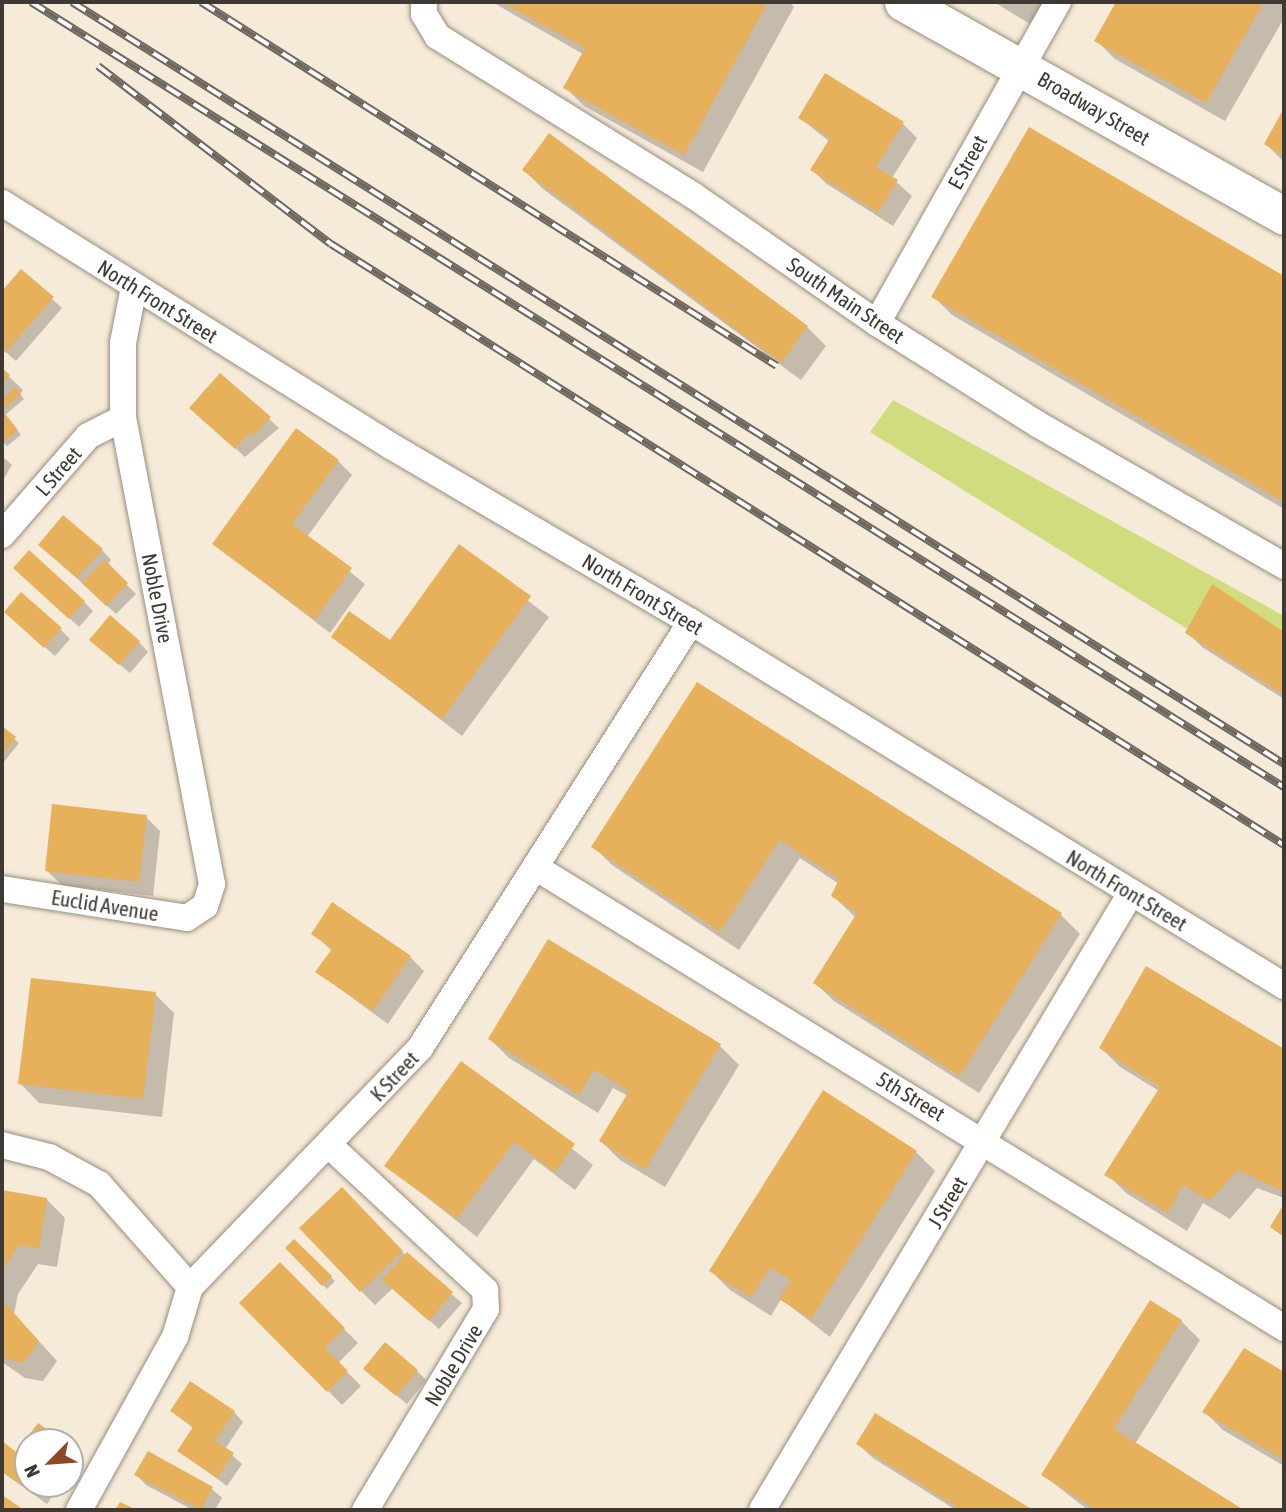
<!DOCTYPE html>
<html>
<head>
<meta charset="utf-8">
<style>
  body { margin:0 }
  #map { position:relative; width:1286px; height:1512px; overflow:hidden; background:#f6ead8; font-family:"Asap Condensed",sans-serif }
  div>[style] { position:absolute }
  .green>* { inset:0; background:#d1dc7e }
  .shadow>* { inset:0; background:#0003 }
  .building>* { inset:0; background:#e7b05b }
  .roads { filter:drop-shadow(0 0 2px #988c7c) drop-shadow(0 0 2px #988c7c) }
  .street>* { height:26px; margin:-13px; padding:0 13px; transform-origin:13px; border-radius:13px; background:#fff }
  .secondary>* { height:37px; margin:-18.5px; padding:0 18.5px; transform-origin:18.5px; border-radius:18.5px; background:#fff }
  .rail>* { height:8px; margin-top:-4px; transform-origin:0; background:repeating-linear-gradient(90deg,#fff 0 16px,#6d675d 0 32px); box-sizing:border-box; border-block:2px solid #6d675d }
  span { translate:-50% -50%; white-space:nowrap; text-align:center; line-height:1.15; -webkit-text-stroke:5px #fff; paint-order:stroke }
  .street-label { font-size:21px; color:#3e3a33 }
  .frame { position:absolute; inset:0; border:4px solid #3e3a33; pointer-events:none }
  .north { position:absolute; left:14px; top:1428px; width:70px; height:70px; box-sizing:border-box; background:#fff; border:2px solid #b2b0ad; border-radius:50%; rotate:245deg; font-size:19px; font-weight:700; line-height:28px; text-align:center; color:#3e3a33 }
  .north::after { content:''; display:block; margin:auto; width:24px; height:32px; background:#8f4824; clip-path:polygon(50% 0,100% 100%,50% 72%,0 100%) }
</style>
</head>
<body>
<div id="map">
  <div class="green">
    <div style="clip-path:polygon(893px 400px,1284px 616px,1284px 689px,870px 432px)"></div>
  </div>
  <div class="shadow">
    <div style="clip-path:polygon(492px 2px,789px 2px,794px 7px,703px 172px,584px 106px,565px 87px,583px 54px)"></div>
    <div style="clip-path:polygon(994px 2px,1043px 2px,1030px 24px)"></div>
    <div style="clip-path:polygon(1118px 2px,1284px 2px,1284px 18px,1225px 121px,1115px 59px,1096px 40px)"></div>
    <div style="clip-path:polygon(1284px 111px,1284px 162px,1266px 144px)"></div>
    <div style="clip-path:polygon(800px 118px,903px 124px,917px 138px,892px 178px,912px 196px,893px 226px,827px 184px,812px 170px,830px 142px)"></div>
    <div style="clip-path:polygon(1029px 130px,1284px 278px,1284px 509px,952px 315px,933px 296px)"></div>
    <div style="clip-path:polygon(524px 170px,807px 327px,826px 346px,801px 380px,543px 189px)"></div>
    <div style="clip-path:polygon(21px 271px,62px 308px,16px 361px,2px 349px,2px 294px)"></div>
    <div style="clip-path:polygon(2px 370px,23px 390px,20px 394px,24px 399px,5px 415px,21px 435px,7px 446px,2px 441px)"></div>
    <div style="clip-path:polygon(220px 375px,279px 428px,245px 457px,201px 417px)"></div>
    <div style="clip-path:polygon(2px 456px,12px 465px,3px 480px,2px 479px)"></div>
    <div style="clip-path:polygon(338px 461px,352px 475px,307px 537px,365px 584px,330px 633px,214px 544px)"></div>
    <div style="clip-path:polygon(459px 547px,549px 617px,462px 736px,333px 637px,390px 643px)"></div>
    <div style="clip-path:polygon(102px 550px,111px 560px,107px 565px,136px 594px,116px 614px,50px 554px)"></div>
    <div style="clip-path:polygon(25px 577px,84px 602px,93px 611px,79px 627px)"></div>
    <div style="clip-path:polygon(1212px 587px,1284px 635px,1284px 699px,1202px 647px,1187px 632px)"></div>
    <div style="clip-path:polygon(16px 621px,60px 629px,70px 639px,55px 656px)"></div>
    <div style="clip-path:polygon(139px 642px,148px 652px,130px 673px,101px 649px)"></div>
    <div style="clip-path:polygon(697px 684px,1061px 915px,1080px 934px,979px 1093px,834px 1001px,815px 983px,856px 918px,833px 896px,839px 884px,800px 858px,739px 950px,612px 865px,593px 846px)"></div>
    <div style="clip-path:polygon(2px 728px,19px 743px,3px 763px,2px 762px)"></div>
    <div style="clip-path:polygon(146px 817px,160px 831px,153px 896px,62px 885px,47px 871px)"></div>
    <div style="clip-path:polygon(313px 933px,410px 957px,424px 971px,388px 1024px,317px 972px,332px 951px)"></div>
    <div style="clip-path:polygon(549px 942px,720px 1046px,739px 1065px,665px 1187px,620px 1160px,601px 1141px,628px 1096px,613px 1088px,598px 1113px,509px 1058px,490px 1039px)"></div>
    <div style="clip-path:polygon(1147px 968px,1284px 1052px,1284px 1198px,1257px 1188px,1230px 1219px,1203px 1203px,1187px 1231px,1126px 1193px,1107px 1174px,1159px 1091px,1120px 1067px,1101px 1048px)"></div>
    <div style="clip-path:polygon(155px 994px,174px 1013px,162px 1117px,39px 1103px,20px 1083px)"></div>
    <div style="clip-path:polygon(462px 1063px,593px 1165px,575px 1190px,534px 1159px,477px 1237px,386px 1165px)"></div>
    <div style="clip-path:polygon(916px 1152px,935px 1171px,830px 1337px,781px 1299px,771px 1316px,730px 1290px,711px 1271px)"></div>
    <div style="clip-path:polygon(2px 1192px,46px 1199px,65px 1218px,57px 1267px,38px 1264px,18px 1294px,14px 1314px,57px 1361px,43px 1381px,25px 1378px,2px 1362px)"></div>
    <div style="clip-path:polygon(357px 1204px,406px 1256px,462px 1303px,439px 1329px,393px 1288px,375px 1305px,361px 1291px)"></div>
    <div style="clip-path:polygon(294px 1241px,335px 1281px,327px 1289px,287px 1248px)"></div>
    <div style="clip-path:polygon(280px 1265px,358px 1343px,338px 1363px,361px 1386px,342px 1405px,242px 1303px)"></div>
    <div style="clip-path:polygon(1181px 1321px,1200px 1340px,1135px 1444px,1240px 1510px,1088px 1510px,1043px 1475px)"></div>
    <div style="clip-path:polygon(1244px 1351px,1284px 1374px,1284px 1466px,1223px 1430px,1204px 1411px)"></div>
    <div style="clip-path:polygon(417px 1371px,426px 1380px,407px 1404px,375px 1378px)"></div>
    <div style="clip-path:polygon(172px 1411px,234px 1412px,243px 1422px,225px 1449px,242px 1464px,227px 1486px,179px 1451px,194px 1429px)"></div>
    <div style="clip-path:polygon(876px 1415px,1030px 1510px,956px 1510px,873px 1458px,858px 1444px)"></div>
    <div style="clip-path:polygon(38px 1425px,62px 1442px,28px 1442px,28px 1484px,61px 1484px,47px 1504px,2px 1472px,2px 1443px,17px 1455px)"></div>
    <div style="clip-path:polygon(70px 1448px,80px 1458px,70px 1471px)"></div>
    <div style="clip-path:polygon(148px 1453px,212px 1489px,222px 1498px,215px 1510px,193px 1510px,146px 1485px,137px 1475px)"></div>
  </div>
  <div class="building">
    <div style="clip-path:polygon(501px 2px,768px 2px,684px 155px,563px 88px,585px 48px)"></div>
    <div style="clip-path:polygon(1116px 2px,1264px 2px,1206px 103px,1094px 41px)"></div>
    <div style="clip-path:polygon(825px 73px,904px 122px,876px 167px,898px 180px,878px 213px,810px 170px,830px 138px,798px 118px)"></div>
    <div style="clip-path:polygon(1284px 108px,1284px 156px,1264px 144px)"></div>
    <div style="clip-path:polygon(1029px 127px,1284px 276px,1284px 502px,931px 297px)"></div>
    <div style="clip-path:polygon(549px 133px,808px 326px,781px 363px,522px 170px)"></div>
    <div style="clip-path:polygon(21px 269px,54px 297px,5px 353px,2px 291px)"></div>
    <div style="clip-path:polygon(2px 368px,10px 375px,2px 384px)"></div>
    <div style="clip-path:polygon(220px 373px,271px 417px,254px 436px,250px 432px,235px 449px,189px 408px)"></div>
    <div style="clip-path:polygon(15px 387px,21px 394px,2px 410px,18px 430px,2px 443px,2px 399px)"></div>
    <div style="clip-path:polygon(296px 428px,339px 460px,292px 524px,352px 568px,315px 620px,212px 544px)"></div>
    <div style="clip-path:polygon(63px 515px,103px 549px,77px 578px,38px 545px)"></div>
    <div style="clip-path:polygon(459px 544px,531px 596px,442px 719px,331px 637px,349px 611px,390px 640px)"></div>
    <div style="clip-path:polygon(29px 550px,85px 601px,69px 619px,13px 568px)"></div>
    <div style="clip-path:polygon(105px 560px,128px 583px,106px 606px,82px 583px)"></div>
    <div style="clip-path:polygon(1212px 584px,1284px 632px,1284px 695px,1185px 633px)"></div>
    <div style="clip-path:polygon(21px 592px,62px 628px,44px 648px,4px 612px)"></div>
    <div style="clip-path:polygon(110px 615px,140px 641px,119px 665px,89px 640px)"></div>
    <div style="clip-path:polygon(697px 682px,1062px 913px,960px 1076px,813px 983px,857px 913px,831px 896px,839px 879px,780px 840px,720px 932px,591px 847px)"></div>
    <div style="clip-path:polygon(2px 726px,16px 737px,2px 755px)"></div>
    <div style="clip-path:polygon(52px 804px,147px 815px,139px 882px,45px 871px)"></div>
    <div style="clip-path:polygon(332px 902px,411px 956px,373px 1011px,315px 972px,332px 949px,311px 934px)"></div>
    <div style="clip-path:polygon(548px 939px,721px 1044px,645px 1170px,599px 1141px,629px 1091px,594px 1070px,579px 1095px,488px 1039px)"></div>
    <div style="clip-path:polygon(1146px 966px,1284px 1049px,1284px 1192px,1238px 1170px,1210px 1201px,1183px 1185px,1168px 1213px,1104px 1175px,1160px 1087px,1099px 1048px)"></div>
    <div style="clip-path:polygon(31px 978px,156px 992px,143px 1099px,18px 1084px)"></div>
    <div style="clip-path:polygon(461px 1061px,575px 1144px,555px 1172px,514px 1142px,457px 1219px,384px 1166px)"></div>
    <div style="clip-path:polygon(823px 1090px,917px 1151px,811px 1319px,779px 1299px,791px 1280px,770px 1268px,751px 1298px,709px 1271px)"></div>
    <div style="clip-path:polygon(342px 1187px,403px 1251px,360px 1292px,299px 1228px)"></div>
    <div style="clip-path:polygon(2px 1190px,47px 1198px,39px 1249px,19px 1245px,2px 1271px)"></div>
    <div style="clip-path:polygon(1284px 1204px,1284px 1237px,1270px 1227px)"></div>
    <div style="clip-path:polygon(294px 1239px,332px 1276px,322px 1286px,285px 1248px)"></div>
    <div style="clip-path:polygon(407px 1252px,453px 1292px,429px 1321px,382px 1280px)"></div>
    <div style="clip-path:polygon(280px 1262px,345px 1328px,325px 1348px,348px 1371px,327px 1392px,239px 1303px)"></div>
    <div style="clip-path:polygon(2px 1300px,39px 1341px,24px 1363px,2px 1358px)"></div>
    <div style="clip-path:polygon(1150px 1300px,1182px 1320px,1114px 1429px,1244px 1510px,1097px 1510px,1041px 1475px)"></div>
    <div style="clip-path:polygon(385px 1342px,418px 1370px,396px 1396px,363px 1369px)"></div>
    <div style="clip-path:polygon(1244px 1348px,1284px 1372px,1284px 1460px,1202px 1412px)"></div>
    <div style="clip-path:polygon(190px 1381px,235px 1411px,215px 1441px,234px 1453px,217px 1478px,177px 1451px,193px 1427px,170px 1411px)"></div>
    <div style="clip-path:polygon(875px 1413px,1033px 1510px,962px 1510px,856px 1444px)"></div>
    <div style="clip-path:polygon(38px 1423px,65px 1442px,28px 1442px,28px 1484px,45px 1484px,36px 1496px,2px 1471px,2px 1441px,16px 1452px)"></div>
    <div style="clip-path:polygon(148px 1451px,213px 1487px,201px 1510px,134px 1475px)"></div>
    <div style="clip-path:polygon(2px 1495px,24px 1510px,2px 1510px)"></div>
    <div style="clip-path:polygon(120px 1502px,137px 1510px,115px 1510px)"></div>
  </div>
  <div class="roads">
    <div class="street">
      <div style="left:424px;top:2px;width:12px;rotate:90deg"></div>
      <div style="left:424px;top:14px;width:26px;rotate:59deg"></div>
      <div style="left:437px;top:36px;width:303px;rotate:31.9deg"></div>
      <div style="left:694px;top:196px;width:223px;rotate:34.8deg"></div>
      <div style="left:877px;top:323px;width:191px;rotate:32.2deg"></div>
      <div style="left:1039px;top:425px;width:283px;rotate:29.9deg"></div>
      <div style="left:2px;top:203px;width:459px;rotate:32deg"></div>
      <div style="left:391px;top:446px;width:348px;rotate:30.4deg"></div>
      <div style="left:691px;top:622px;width:696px;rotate:31.54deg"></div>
      <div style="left:877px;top:323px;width:369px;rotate:-60.6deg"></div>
      <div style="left:2px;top:535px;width:131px;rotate:-49deg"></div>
      <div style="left:88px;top:436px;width:39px;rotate:-27deg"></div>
      <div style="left:535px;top:867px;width:880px;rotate:31.61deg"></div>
      <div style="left:2px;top:889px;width:187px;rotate:8.9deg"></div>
      <div style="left:187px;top:918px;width:22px;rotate:-34deg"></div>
      <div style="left:205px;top:906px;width:23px;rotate:-72deg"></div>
      <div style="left:212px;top:884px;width:474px;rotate:-100.8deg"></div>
      <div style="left:123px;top:418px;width:75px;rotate:-90deg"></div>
      <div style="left:123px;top:343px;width:57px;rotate:-78.9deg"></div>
      <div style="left:2px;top:1145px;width:49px;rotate:14.3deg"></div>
      <div style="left:49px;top:1157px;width:57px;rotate:28.4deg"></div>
      <div style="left:99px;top:1184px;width:137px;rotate:48.5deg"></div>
      <div style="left:330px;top:1146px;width:212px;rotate:42.9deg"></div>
      <div style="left:485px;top:1290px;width:19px;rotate:87deg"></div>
      <div style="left:486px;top:1309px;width:235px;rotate:121deg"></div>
      <div style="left:79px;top:1510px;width:198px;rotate:-61deg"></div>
      <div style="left:175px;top:1337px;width:52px;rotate:-73.3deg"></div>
      <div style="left:190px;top:1287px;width:332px;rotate:-46.1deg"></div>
      <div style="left:420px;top:1048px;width:505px;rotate:-57.54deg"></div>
      <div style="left:762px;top:1510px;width:719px;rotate:-59.12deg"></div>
    </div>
    <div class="secondary">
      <div style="left:903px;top:2px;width:437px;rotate:29.3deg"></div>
    </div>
  </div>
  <div class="rail">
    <div style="left:31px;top:2px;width:1479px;rotate:32.07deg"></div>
    <div style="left:72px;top:2px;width:1432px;rotate:32.16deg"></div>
    <div style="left:201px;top:2px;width:681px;rotate:32.29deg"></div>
    <div style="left:98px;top:66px;width:293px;rotate:37.4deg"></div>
    <div style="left:331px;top:244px;width:1127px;rotate:32.24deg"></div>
  </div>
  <div class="street-label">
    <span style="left:1094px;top:108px;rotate:30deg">Broadway Street</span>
    <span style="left:967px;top:162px;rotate:-61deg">E Street</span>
    <span style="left:846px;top:300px;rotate:34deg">South Main Street</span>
    <span style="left:158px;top:301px;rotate:32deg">North Front Street</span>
    <span style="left:58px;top:471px;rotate:-49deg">L Street</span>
    <span style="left:643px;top:594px;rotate:31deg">North Front Street</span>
    <span style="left:158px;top:598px;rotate:79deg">Noble Drive</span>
    <span style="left:1127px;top:890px;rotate:31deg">North Front Street</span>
    <span style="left:105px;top:905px;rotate:9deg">Euclid Avenue</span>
    <span style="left:394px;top:1076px;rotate:-47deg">K Street</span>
    <span style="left:911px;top:1096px;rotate:31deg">5th Street</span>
    <span style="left:947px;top:1202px;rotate:-59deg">J Street</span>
    <span style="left:453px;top:1365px;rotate:-59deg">Noble Drive</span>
  </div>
  <div class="frame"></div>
  <div class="north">N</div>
</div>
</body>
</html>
